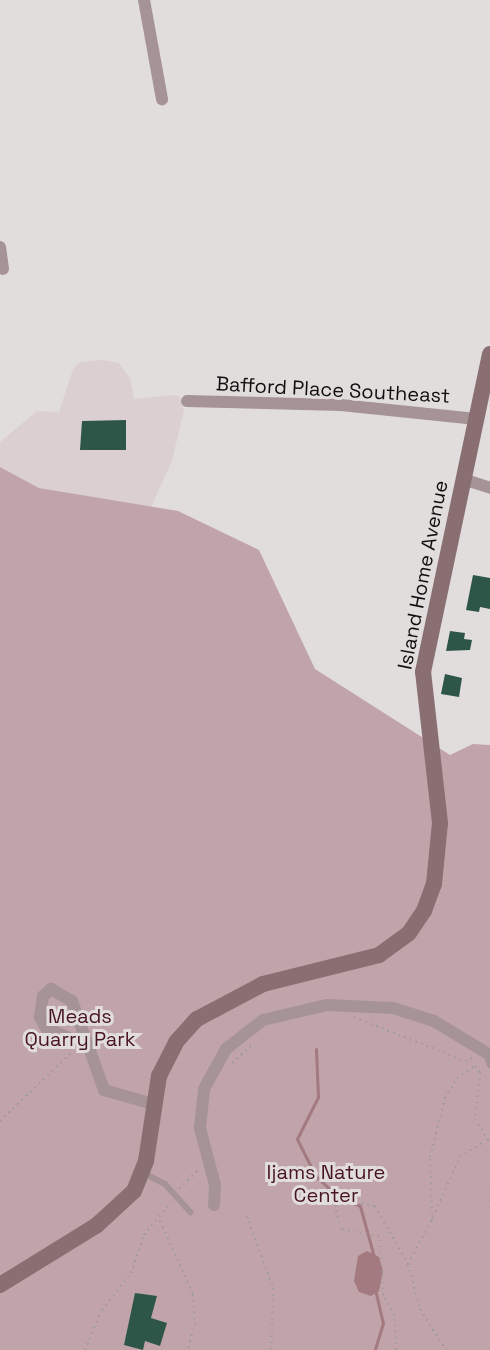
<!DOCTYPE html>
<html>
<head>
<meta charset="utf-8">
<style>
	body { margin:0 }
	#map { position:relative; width:490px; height:1350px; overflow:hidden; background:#e1dddd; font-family:"Space Grotesk",sans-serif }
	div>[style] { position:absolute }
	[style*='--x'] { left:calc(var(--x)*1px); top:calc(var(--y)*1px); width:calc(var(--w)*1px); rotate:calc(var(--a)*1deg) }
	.built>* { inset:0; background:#dccfd1 }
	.green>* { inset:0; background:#c1a4a9 }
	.water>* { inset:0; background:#a27a80 }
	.stream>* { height:3px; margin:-1.5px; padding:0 1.5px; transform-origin:1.5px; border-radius:1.5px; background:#a27a80 }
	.building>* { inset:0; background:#2e5648 }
	.path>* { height:2px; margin-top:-1px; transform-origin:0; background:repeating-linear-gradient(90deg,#9d9a9a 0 1.5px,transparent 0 6px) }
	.lane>* { height:6px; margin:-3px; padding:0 3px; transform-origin:3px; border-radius:3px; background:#a69395 }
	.street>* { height:12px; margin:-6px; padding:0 6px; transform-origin:6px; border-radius:6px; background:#a69395 }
	.secondary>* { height:16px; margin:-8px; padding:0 8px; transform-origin:8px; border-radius:8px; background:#896e72 }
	span { translate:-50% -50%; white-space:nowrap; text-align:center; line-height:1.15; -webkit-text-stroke:6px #e1dddd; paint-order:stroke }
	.street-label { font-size:20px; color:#100e0e }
	.park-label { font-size:20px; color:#491422 }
</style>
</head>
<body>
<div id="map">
	<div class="built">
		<i style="clip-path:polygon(102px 360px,119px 363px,130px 378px,134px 399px,171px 395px,179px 396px,184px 410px,172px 461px,151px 507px,39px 488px,0 467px,0 442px,37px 411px,59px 412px,73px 369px,80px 362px)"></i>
	</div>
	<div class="green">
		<i style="clip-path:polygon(0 467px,39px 488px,178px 511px,259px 550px,315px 669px,450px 755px,473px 744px,490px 745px,490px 1350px,0 1350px)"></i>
	</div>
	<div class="water">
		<i style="clip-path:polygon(367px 1251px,379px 1257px,383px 1271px,379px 1291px,371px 1296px,359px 1292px,354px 1281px,358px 1256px)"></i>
	</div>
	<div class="stream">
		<i style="--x:316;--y:1049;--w:48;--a:87.6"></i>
		<i style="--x:318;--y:1097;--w:47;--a:116.6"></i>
		<i style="--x:297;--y:1139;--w:40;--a:63.4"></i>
		<i style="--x:315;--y:1175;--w:30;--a:44"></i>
		<i style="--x:337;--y:1196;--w:25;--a:23"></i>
		<i style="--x:360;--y:1206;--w:53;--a:74.6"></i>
		<i style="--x:375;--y:1289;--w:35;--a:77"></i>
		<i style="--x:383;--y:1323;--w:28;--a:107"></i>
	</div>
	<div class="building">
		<i style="clip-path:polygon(126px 420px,126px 450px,80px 450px,82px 421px)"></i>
		<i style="clip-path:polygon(473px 575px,490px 578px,490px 609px,480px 607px,479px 612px,466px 610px)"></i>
		<i style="clip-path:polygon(450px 631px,465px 633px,464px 639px,472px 640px,470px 650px,446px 651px)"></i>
		<i style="clip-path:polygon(445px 674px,462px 678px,459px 697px,441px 694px)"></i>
		<i style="clip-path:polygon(135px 1293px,157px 1296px,151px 1318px,167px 1323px,160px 1346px,145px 1341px,143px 1350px,124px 1345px)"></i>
	</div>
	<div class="path">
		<i style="--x:354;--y:1017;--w:119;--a:21.6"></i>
		<i style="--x:465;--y:1061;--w:11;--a:-22"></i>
		<i style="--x:232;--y:1063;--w:27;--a:-42"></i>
		<i style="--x:0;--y:1121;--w:101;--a:-43.8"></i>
		<i style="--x:179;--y:1189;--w:30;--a:-45"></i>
		<i style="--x:490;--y:1189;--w:23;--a:90"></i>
		<i style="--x:247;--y:1216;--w:77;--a:70.1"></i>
		<i style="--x:273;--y:1288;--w:62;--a:91.8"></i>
		<i style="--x:433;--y:1217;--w:66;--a:-65.8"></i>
		<i style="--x:460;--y:1157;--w:30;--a:-33"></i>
		<i style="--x:160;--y:1221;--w:80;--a:65.7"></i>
		<i style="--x:193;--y:1294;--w:29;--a:86"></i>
		<i style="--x:195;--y:1323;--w:28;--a:105"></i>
		<i style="--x:408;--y:1264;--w:50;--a:-61.4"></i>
		<i style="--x:432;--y:1220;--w:63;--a:-91.8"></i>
		<i style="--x:430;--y:1157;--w:61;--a:-75.7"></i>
		<i style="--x:445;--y:1098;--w:23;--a:-59"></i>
		<i style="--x:457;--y:1078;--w:22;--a:-34"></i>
		<i style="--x:475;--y:1066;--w:8;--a:50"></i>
		<i style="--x:480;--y:1072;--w:47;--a:96.1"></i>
		<i style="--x:475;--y:1119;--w:28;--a:58"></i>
		<i style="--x:85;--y:1350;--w:43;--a:-67"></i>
		<i style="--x:102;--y:1310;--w:47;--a:-51.9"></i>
		<i style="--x:131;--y:1273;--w:40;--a:-71.1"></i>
		<i style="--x:144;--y:1235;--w:43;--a:-50.7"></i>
		<i style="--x:396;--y:1350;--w:35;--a:-93"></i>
		<i style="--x:394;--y:1315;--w:23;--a:-119"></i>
		<i style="--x:383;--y:1295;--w:59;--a:-93.9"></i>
		<i style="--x:379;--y:1236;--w:39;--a:-170"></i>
		<i style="--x:341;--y:1229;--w:24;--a:-105"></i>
		<i style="--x:335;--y:1206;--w:11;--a:-38"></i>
		<i style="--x:344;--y:1199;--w:32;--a:13"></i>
		<i style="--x:375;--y:1206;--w:67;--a:60.4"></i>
		<i style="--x:408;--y:1264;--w:47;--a:75.1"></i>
		<i style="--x:420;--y:1309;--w:49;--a:57.6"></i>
	</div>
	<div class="lane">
		<i style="--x:485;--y:1052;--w:14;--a:69"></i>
		<i style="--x:144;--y:1173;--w:24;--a:28"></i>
		<i style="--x:165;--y:1184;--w:38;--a:48"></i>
	</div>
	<div class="street">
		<i style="--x:144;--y:0;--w:101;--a:79.7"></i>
		<i style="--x:0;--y:247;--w:22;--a:82"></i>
		<i style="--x:187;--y:401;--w:154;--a:1.5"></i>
		<i style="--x:341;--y:405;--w:136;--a:5.9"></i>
		<i style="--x:463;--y:479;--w:28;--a:18"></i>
		<i style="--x:86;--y:1045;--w:43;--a:-157"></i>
		<i style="--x:46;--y:1028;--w:13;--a:-119"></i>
		<i style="--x:40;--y:1017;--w:21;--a:-82"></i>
		<i style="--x:43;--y:996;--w:11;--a:-41"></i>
		<i style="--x:51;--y:989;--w:24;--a:30"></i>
		<i style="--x:72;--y:1001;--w:95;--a:70.2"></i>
		<i style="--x:104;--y:1090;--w:51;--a:15.9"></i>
		<i style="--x:214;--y:1205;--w:20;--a:-87"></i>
		<i style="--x:215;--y:1185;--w:59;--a:-104.7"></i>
		<i style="--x:200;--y:1128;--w:39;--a:-84"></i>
		<i style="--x:204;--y:1089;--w:46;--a:-61.2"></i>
		<i style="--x:226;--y:1049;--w:47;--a:-38.1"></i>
		<i style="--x:263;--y:1020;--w:66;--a:-13.2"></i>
		<i style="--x:327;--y:1005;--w:66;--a:2.6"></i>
		<i style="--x:393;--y:1008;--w:43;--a:17.6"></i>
		<i style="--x:434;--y:1021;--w:60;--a:31.3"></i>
	</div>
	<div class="secondary">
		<i style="--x:0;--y:1285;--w:114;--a:-31.7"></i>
		<i style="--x:97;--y:1225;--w:50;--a:-42.6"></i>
		<i style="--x:134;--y:1191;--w:32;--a:-68"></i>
		<i style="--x:146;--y:1161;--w:86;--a:-81.3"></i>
		<i style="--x:159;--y:1076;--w:38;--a:-63"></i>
		<i style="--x:176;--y:1042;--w:31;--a:-48"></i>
		<i style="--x:197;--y:1019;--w:75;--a:-27.9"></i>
		<i style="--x:263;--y:984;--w:120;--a:-14"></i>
		<i style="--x:379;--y:955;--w:37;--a:-36"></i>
		<i style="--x:409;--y:933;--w:27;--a:-56"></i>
		<i style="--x:424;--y:911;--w:29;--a:-70"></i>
		<i style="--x:434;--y:884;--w:61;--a:-84.4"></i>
		<i style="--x:440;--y:823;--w:152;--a:-96.4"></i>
		<i style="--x:423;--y:672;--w:325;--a:-78.1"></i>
	</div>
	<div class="street-label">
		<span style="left:333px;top:390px;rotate:3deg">Bafford Place Southeast</span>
		<span style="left:423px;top:575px;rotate:-79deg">Island Home Avenue</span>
	</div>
	<div class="park-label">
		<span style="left:80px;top:1028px">Meads<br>Quarry Park</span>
		<span style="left:326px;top:1184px">Ijams Nature<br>Center</span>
	</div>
</div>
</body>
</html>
